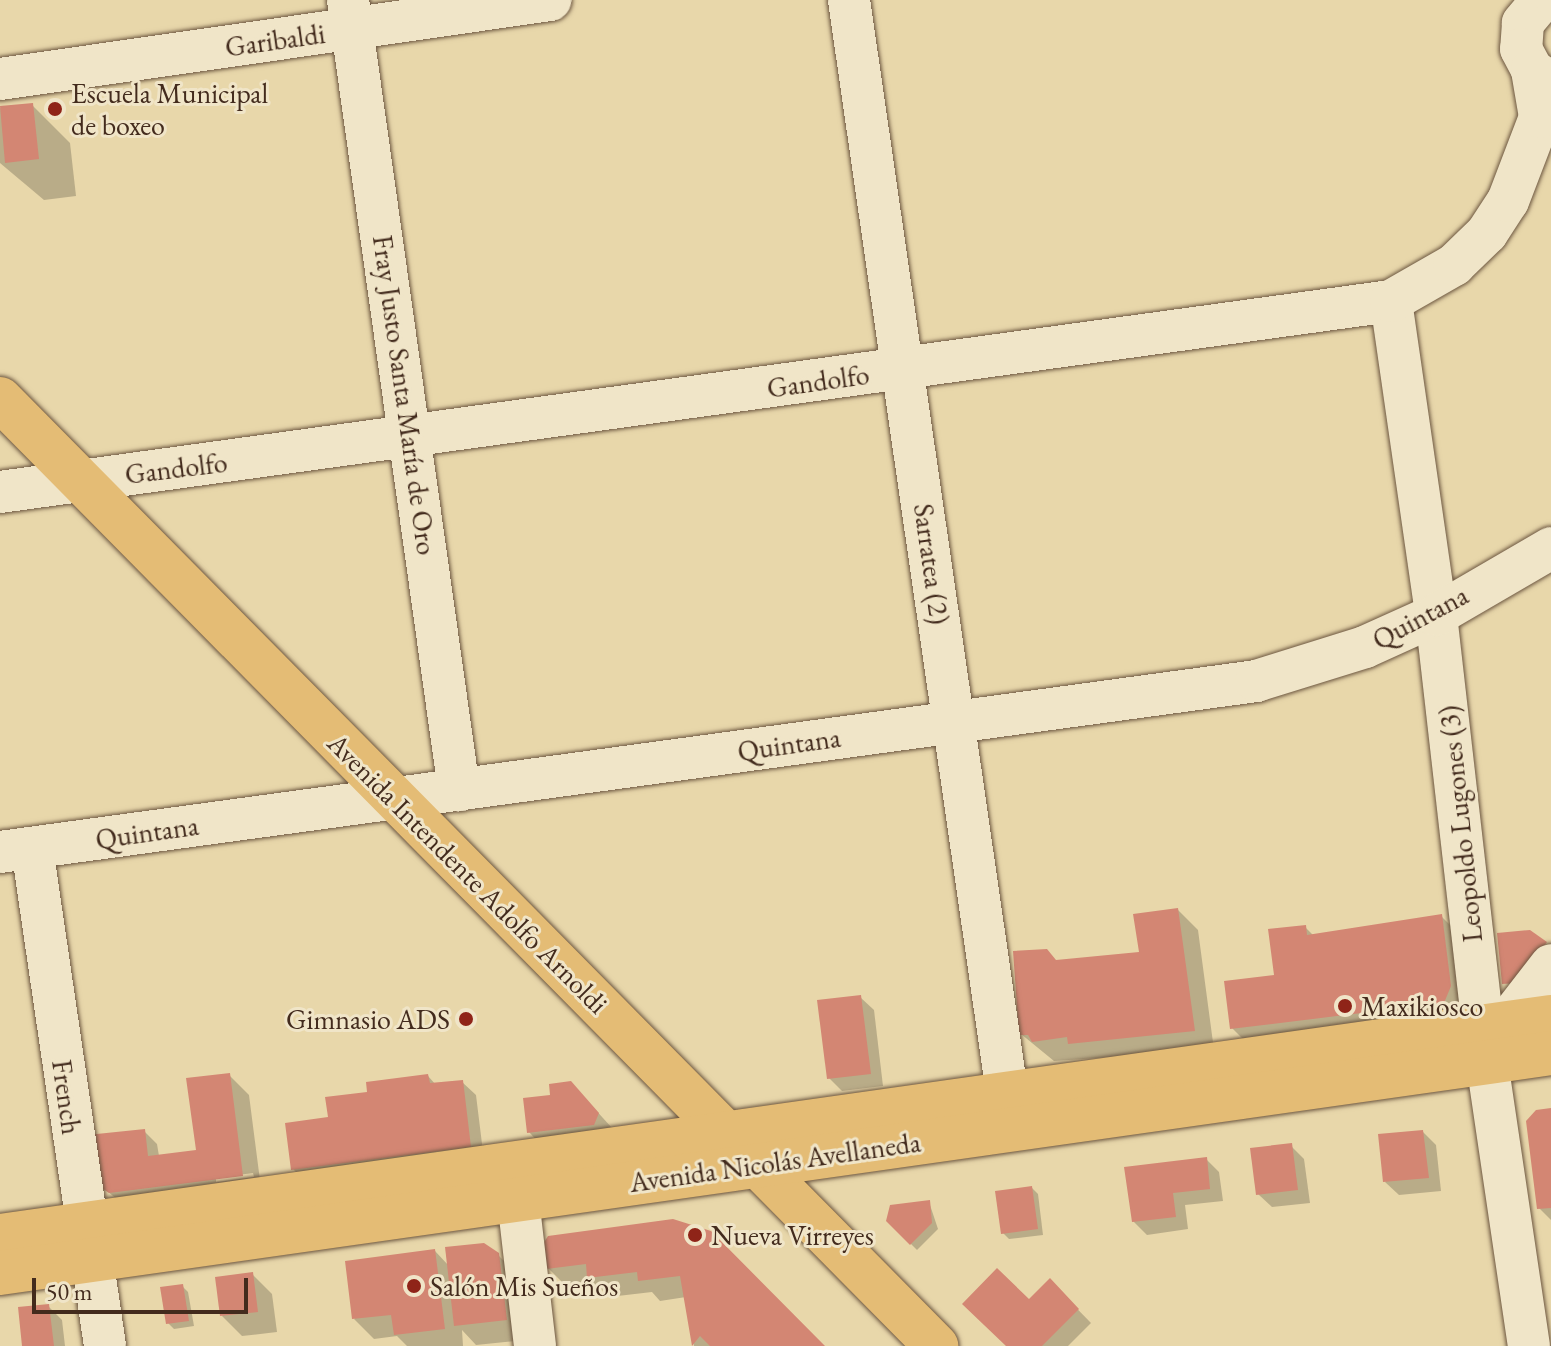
<!DOCTYPE html>
<html>
<head>
<meta charset="utf-8">
<style>
	body { margin:0 }
	#map { position:relative; width:1551px; height:1346px; overflow:hidden; background:#e8d7aa; font-family:"EB Garamond",serif }
	div>[style] { position:absolute }
	[style*='--x'] { left:calc(var(--x)*1px); top:calc(var(--y)*1px); width:calc(var(--w)*1px); rotate:calc(var(--a)*1deg) }
	.shadow>* { inset:0; background:#0003 }
	.building>* { inset:0; background:#d38673 }
	.roads { filter:drop-shadow(0 0 2px #6c5640) drop-shadow(0 0 2px #6c5640) }
	.minor>* { height:42px; margin:-21px; padding:0 21px; transform-origin:21px; border-radius:21px; background:#f0e5c8 }
	.major>* { height:44px; margin:-22px; padding:0 22px; transform-origin:22px; border-radius:22px; background:#e4bc75 }
	.dots>* { width:22px; height:22px; translate:-50% -50%; box-sizing:border-box; border:4px solid #f0e5c8; border-radius:50% }
	span { translate:-50% -50%; white-space:nowrap; text-align:center; line-height:1.15; -webkit-text-stroke:6px #f0e5c8; paint-order:stroke }
	.street-label { font-size:28px; color:#432b1d }
	.poi-label { font-size:28px; color:#432b1d }
	.left { translate:0 -50%; text-align:left }
	.right { translate:-100% -50%; text-align:right }
	.scale { position:absolute; left:32px; top:1278px; width:216px; height:36px; box-sizing:border-box; border:4px solid #432b1d; border-top:0; padding-left:10px; font-size:24px; line-height:28px; white-space:nowrap; color:#432b1d; -webkit-text-stroke:6px #f0e5c8; paint-order:stroke }
</style>
</head>
<body>
<div id="map">
	<div class="shadow">
		<i style="clip-path:polygon(32px 105px,70px 143px,76px 196px,44px 200px,0 163px,0 108px)"></i>
		<i style="clip-path:polygon(1178px 910px,1198px 930px,1214px 1050px,1054px 1061px,1021px 1034px,1057px 962px,1142px 954px)"></i>
		<i style="clip-path:polygon(1441px 916px,1461px 936px,1470px 1008px,1245px 1041px,1232px 1028px,1276px 977px,1305px 927px,1314px 936px)"></i>
		<i style="clip-path:polygon(860px 997px,874px 1010px,883px 1086px,842px 1091px,829px 1078px)"></i>
		<i style="clip-path:polygon(evenodd,229px 1075px,249px 1095px,262px 1196px,124px 1205px,95px 1181px,144px 1131px,157px 1144px,159px 1156px,198px 1152px,229px 1075px,253px 1173px,254px 1177px,216px 1182px,216px 1178px,253px 1173px)"></i>
		<i style="clip-path:polygon(428px 1076px,436px 1085px,462px 1082px,476px 1095px,484px 1160px,457px 1166px,434px 1149px,456px 1171px,331px 1207px,293px 1169px,327px 1119px,369px 1094px)"></i>
		<i style="clip-path:polygon(553px 1097px,584px 1097px,612px 1128px,542px 1146px,529px 1132px)"></i>
		<i style="clip-path:polygon(1551px 1110px,1551px 1220px,1539px 1208px)"></i>
		<i style="clip-path:polygon(1423px 1132px,1436px 1145px,1441px 1191px,1399px 1195px,1385px 1182px)"></i>
		<i style="clip-path:polygon(1291px 1146px,1304px 1159px,1310px 1203px,1272px 1207px,1258px 1194px)"></i>
		<i style="clip-path:polygon(1206px 1159px,1219px 1172px,1223px 1201px,1185px 1205px,1188px 1229px,1147px 1235px,1133px 1221px)"></i>
		<i style="clip-path:polygon(1032px 1188px,1038px 1194px,1043px 1235px,1009px 1239px,1003px 1233px)"></i>
		<i style="clip-path:polygon(929px 1202px,938px 1229px,917px 1250px,888px 1221px)"></i>
		<i style="clip-path:polygon(673px 1221px,824px 1346px,694px 1346px,686px 1297px,660px 1301px,652px 1292px,609px 1297px,597px 1285px,568px 1288px,548px 1268px)"></i>
		<i style="clip-path:polygon(435px 1251px,449px 1266px,498px 1255px,518px 1275px,526px 1340px,476px 1345px,462px 1330px,463px 1346px,407px 1346px,397px 1336px,374px 1339px,354px 1319px)"></i>
		<i style="clip-path:polygon(252px 1274px,272px 1294px,277px 1332px,242px 1336px,222px 1316px)"></i>
		<i style="clip-path:polygon(1050px 1281px,1091px 1323px,1068px 1346px,1008px 1346px,1029px 1302px)"></i>
		<i style="clip-path:polygon(182px 1286px,188px 1292px,194px 1326px,174px 1329px,168px 1323px)"></i>
		<i style="clip-path:polygon(48px 1306px,62px 1320px,65px 1346px,24px 1346px)"></i>
	</div>
	<div class="building">
		<i style="clip-path:polygon(33px 103px,39px 159px,5px 163px,0 106px)"></i>
		<i style="clip-path:polygon(1178px 908px,1195px 1031px,1068px 1044px,1067px 1037px,1032px 1042px,1028px 1035px,1019px 1035px,1013px 951px,1047px 949px,1056px 960px,1139px 952px,1133px 914px)"></i>
		<i style="clip-path:polygon(1442px 914px,1451px 986px,1444px 1003px,1230px 1029px,1224px 981px,1274px 975px,1268px 929px,1306px 925px,1307px 935px)"></i>
		<i style="clip-path:polygon(1530px 930px,1547px 942px,1518px 983px,1502px 984px,1497px 933px)"></i>
		<i style="clip-path:polygon(861px 995px,871px 1074px,827px 1079px,817px 1000px)"></i>
		<i style="clip-path:polygon(230px 1073px,243px 1176px,109px 1193px,93px 1182px,87px 1135px,145px 1129px,148px 1156px,196px 1150px,186px 1078px)"></i>
		<i style="clip-path:polygon(428px 1074px,430px 1083px,463px 1080px,471px 1147px,291px 1170px,285px 1123px,328px 1117px,325px 1097px,367px 1092px,366px 1082px)"></i>
		<i style="clip-path:polygon(571px 1081px,599px 1113px,594px 1125px,527px 1133px,523px 1098px,550px 1095px,549px 1084px)"></i>
		<i style="clip-path:polygon(1551px 1108px,1551px 1208px,1537px 1209px,1526px 1121px,1536px 1110px)"></i>
		<i style="clip-path:polygon(1423px 1130px,1429px 1178px,1383px 1182px,1378px 1134px)"></i>
		<i style="clip-path:polygon(1292px 1143px,1298px 1190px,1256px 1195px,1250px 1148px)"></i>
		<i style="clip-path:polygon(1207px 1157px,1210px 1189px,1173px 1193px,1176px 1217px,1132px 1222px,1124px 1167px)"></i>
		<i style="clip-path:polygon(1032px 1186px,1038px 1229px,1001px 1234px,995px 1191px)"></i>
		<i style="clip-path:polygon(930px 1200px,932px 1223px,910px 1245px,886px 1221px,890px 1205px)"></i>
		<i style="clip-path:polygon(673px 1219px,711px 1231px,825px 1346px,710px 1346px,700px 1336px,692px 1346px,680px 1276px,638px 1281px,637px 1272px,587px 1278px,586px 1264px,546px 1269px,543px 1244px,548px 1236px)"></i>
		<i style="clip-path:polygon(484px 1243px,499px 1253px,507px 1320px,454px 1326px,445px 1247px)"></i>
		<i style="clip-path:polygon(435px 1249px,445px 1329px,394px 1335px,391px 1315px,352px 1319px,345px 1261px)"></i>
		<i style="clip-path:polygon(997px 1268px,1029px 1299px,1050px 1278px,1079px 1309px,1042px 1346px,1006px 1346px,962px 1304px)"></i>
		<i style="clip-path:polygon(253px 1272px,258px 1312px,220px 1316px,215px 1277px)"></i>
		<i style="clip-path:polygon(183px 1284px,189px 1321px,166px 1324px,160px 1287px)"></i>
		<i style="clip-path:polygon(49px 1304px,54px 1346px,22px 1346px,18px 1307px)"></i>
	</div>
	<div class="roads">
		<div class="minor">
			<i style="--x:348;--y:0;--w:798;--a:82"></i>
			<i style="--x:849;--y:0;--w:1139;--a:81.77"></i>
			<i style="--x:1542;--y:0;--w:30;--a:130"></i>
			<i style="--x:1523;--y:23;--w:26;--a:94"></i>
			<i style="--x:1521;--y:49;--w:24;--a:62"></i>
			<i style="--x:1532;--y:70;--w:23;--a:34"></i>
			<i style="--x:0;--y:79;--w:556;--a:-8.17"></i>
			<i style="--x:1391;--y:301;--w:317;--a:81.8"></i>
			<i style="--x:1436;--y:615;--w:450;--a:83.5"></i>
			<i style="--x:1487;--y:1062;--w:287;--a:81.6"></i>
			<i style="--x:0;--y:492;--w:1404;--a:-7.82"></i>
			<i style="--x:1391;--y:301;--w:73;--a:-29.7"></i>
			<i style="--x:1454;--y:265;--w:46;--a:-44.1"></i>
			<i style="--x:1487;--y:233;--w:38;--a:-57"></i>
			<i style="--x:1508;--y:201;--w:90;--a:-69.1"></i>
			<i style="--x:1540;--y:117;--w:48;--a:-99.7"></i>
			<i style="--x:32;--y:848;--w:503;--a:81.66"></i>
			<i style="--x:0;--y:852;--w:1268;--a:-7.75"></i>
			<i style="--x:1256;--y:681;--w:114;--a:-17.3"></i>
			<i style="--x:1365;--y:647;--w:78;--a:-24.3"></i>
			<i style="--x:1436;--y:615;--w:133;--a:-30.2"></i>
			<i style="--x:1506;--y:1023;--w:73;--a:-52.2"></i>
			<i style="--x:518;--y:1199;--w:148;--a:83.4"></i>
		</div>
		<div class="major">
			<i style="--x:0;--y:399;--w:1332;--a:45.33"></i>
			<i style="--x:0;--y:1236;--w:1566;--a:-8.04"></i>
			<i style="--x:0;--y:1273;--w:1567;--a:-8.07"></i>
		</div>
	</div>
	<div class="dots">
		<i style="left:55px;top:109px;background:#8f2418"></i>
		<i style="left:1345px;top:1006px;background:#8f2418"></i>
		<i style="left:466px;top:1019px;background:#8f2418"></i>
		<i style="left:695px;top:1235px;background:#8f2418"></i>
		<i style="left:414px;top:1286px;background:#8f2418"></i>
	</div>
	<div class="street-label">
		<span style="left:275px;top:40px;rotate:-8deg">Garibaldi</span>
		<span style="left:818px;top:381px;rotate:-8deg">Gandolfo</span>
		<span style="left:405px;top:395px;rotate:82deg">Fray Justo Santa María de Oro</span>
		<span style="left:176px;top:468px;rotate:-7deg">Gandolfo</span>
		<span style="left:932px;top:564px;rotate:82deg">Sarratea (2)</span>
		<span style="left:1420px;top:617px;rotate:-28deg">Quintana</span>
		<span style="left:789px;top:744px;rotate:-8deg">Quintana</span>
		<span style="left:1460px;top:824px;rotate:-96deg">Leopoldo Lugones (3)</span>
		<span style="left:147px;top:832px;rotate:-8deg">Quintana</span>
		<span style="left:468px;top:873px;rotate:45deg">Avenida Intendente Adolfo Arnoldi</span>
		<span style="left:67px;top:1097px;rotate:82deg">French</span>
		<span style="left:775px;top:1162px;rotate:-8deg">Avenida Nicolás Avellaneda</span>
	</div>
	<div class="poi-label">
		<span class="left" style="left:71px;top:109px">Escuela Municipal<br>de boxeo</span>
		<span class="left" style="left:1361px;top:1006px">Maxikiosco</span>
		<span class="right" style="left:450px;top:1019px">Gimnasio ADS</span>
		<span class="left" style="left:711px;top:1235px">Nueva Virreyes</span>
		<span class="left" style="left:430px;top:1286px">Salón Mis Sueños</span>
	</div>
	<div class="scale">50 m</div>
</div>
</body>
</html>
